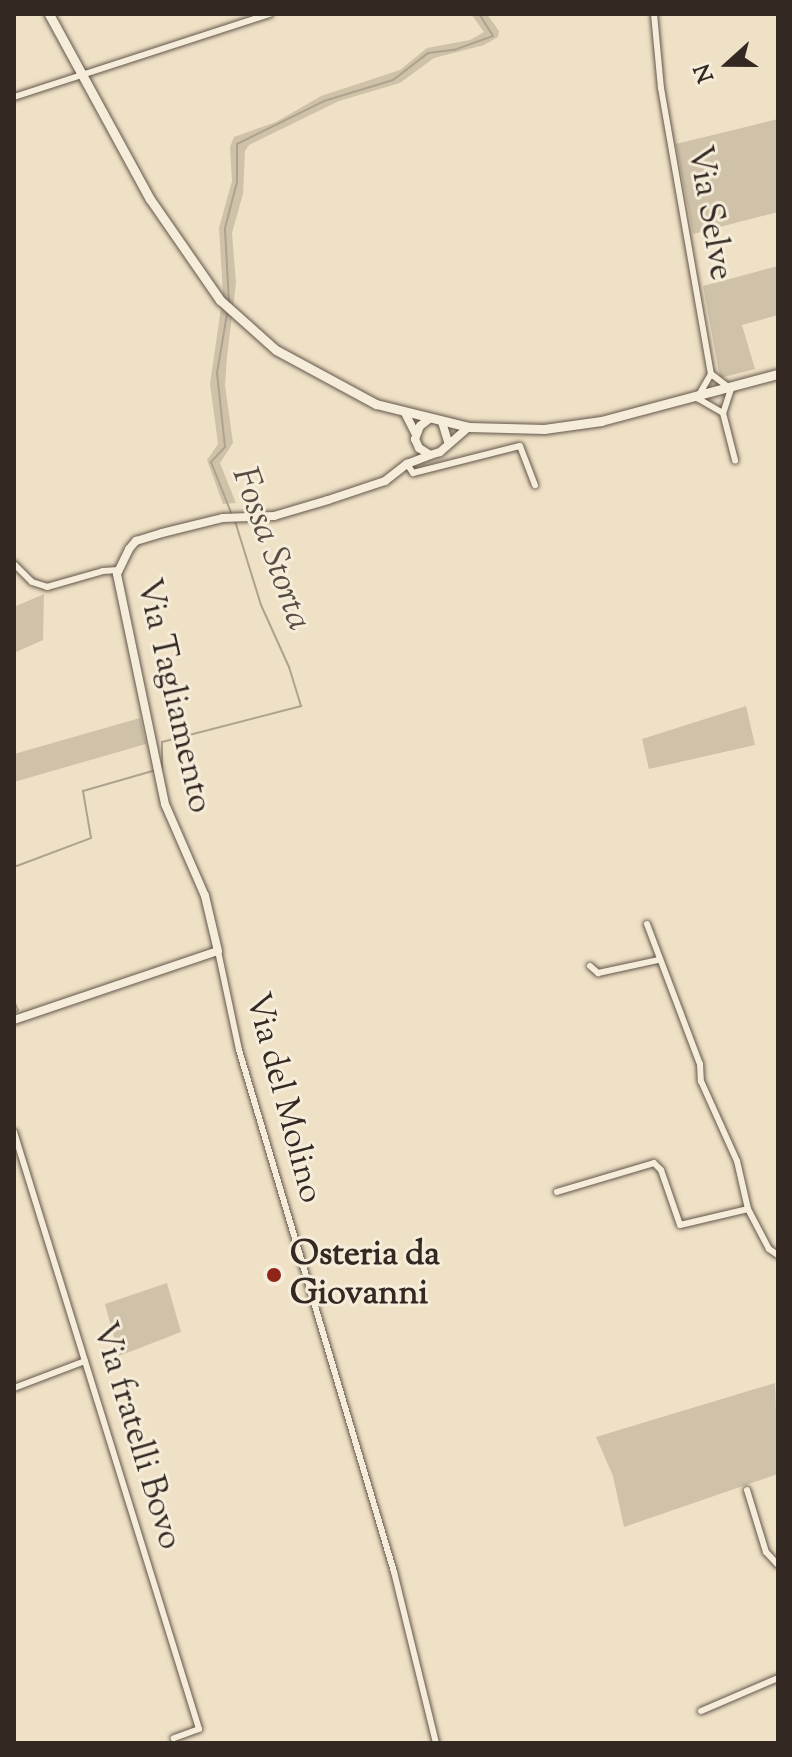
<!DOCTYPE html>
<html>
<head>
<meta charset="utf-8">
<style>
	body { margin:0 }
	#map { position:relative; width:792px; height:1757px; overflow:hidden; background:#efe1c5; font-family:"Sorts Mill Goudy",serif }
	div>[style] { position:absolute }
	[style*='--x'] { left:calc(var(--x)*1px); top:calc(var(--y)*1px); width:calc(var(--w)*1px); rotate:calc(var(--a)*1deg) }
	.green>* { inset:0; background:#cfc2a9 }
	.stream>* { height:2px; margin:-1px; padding:0 1px; transform-origin:1px; border-radius:1px; background:#afa28e }
	.roads { filter:drop-shadow(0 0 2px #63564c) drop-shadow(0 0 2px #63564c) }
	.minor>* { height:6px; margin:-3px; padding:0 3px; transform-origin:3px; border-radius:3px; background:#f5ecd9 }
	.tertiary>* { height:8px; margin:-4px; padding:0 4px; transform-origin:4px; border-radius:4px; background:#f5ecd9 }
	.secondary>* { height:9px; margin:-4.5px; padding:0 4.5px; transform-origin:4.5px; border-radius:4.5px; background:#f5ecd9 }
	.dots>* { width:22px; height:22px; translate:-50% -50%; box-sizing:border-box; border:4px solid #f5ecd9; border-radius:50% }
	span { translate:-50% -50%; white-space:nowrap; text-align:center; line-height:1.15; -webkit-text-stroke:6px #f5ecd9; paint-order:stroke }
	.street-label { font-size:34px; color:#342823 }
	.poi-label { font-size:34px; color:#342823; font-weight:700 }
	.left { translate:0 -50%; text-align:left }
	.water-label { font-size:36px; color:#594d43; font-style:italic }
	.frame { position:absolute; inset:0; border:16px solid #342823; pointer-events:none }
	.north { position:absolute; left:688px; top:24px; width:80px; height:80px; -webkit-text-stroke:6px #f5ecd9; paint-order:stroke; rotate:249deg; font-size:22px; font-weight:700; line-height:32px; text-align:center; color:#342823 }
	.north::after { content:''; display:block; margin:auto; width:28px; height:36px; background:#342823; clip-path:polygon(50% 0,100% 100%,50% 72%,0 100%) }
</style>
</head>
<body>
<div id="map">
	<div class="green">
		<i style="clip-path:polygon(471px 14px,487px 14px,499px 31px,498px 37px,484px 45px,434px 58px,400px 83px,339px 101px,249px 145px,245px 151px,243px 194px,232px 233px,236px 283px,227px 357px,225px 385px,233px 443px,220px 463px,236px 503px,223px 504px,207px 460px,218px 444px,210px 384px,223px 294px,219px 228px,232px 181px,230px 147px,234px 137px,276px 122px,321px 96px,400px 70px,427px 48px,470px 40px,484px 32px)"></i>
		<i style="clip-path:polygon(778px 119px,778px 212px,693px 234px,676px 144px)"></i>
		<i style="clip-path:polygon(778px 266px,778px 315px,742px 325px,755px 369px,720px 378px,703px 286px)"></i>
		<i style="clip-path:polygon(44px 594px,43px 640px,14px 653px,14px 607px)"></i>
		<i style="clip-path:polygon(746px 706px,755px 745px,649px 769px,642px 739px)"></i>
		<i style="clip-path:polygon(140px 718px,146px 744px,14px 782px,14px 754px)"></i>
		<i style="clip-path:polygon(167px 1283px,181px 1332px,119px 1356px,105px 1304px)"></i>
		<i style="clip-path:polygon(775px 1383px,778px 1474px,624px 1527px,613px 1476px,596px 1437px)"></i>
	</div>
	<div class="stream">
		<i style="--x:229;--y:303;--w:75;--a:-93.1"></i>
		<i style="--x:225;--y:228;--w:48;--a:-75.4"></i>
		<i style="--x:237;--y:182;--w:38;--a:-90"></i>
		<i style="--x:237;--y:144;--w:97;--a:-26.3"></i>
		<i style="--x:324;--y:101;--w:72;--a:-16.9"></i>
		<i style="--x:393;--y:80;--w:44;--a:-37.6"></i>
		<i style="--x:428;--y:53;--w:26;--a:-7"></i>
		<i style="--x:454;--y:50;--w:41;--a:-19.7"></i>
		<i style="--x:493;--y:36;--w:26;--a:-122"></i>
		<i style="--x:227;--y:314;--w:60;--a:99.6"></i>
		<i style="--x:217;--y:373;--w:74;--a:83.8"></i>
		<i style="--x:225;--y:447;--w:21;--a:133"></i>
		<i style="--x:211;--y:462;--w:57;--a:68.4"></i>
		<i style="--x:162;--y:768;--w:26;--a:-90"></i>
		<i style="--x:162;--y:742;--w:144;--a:-14.5"></i>
		<i style="--x:301;--y:706;--w:41;--a:-107.1"></i>
		<i style="--x:289;--y:667;--w:68;--a:-114.3"></i>
		<i style="--x:261;--y:605;--w:88;--a:-107.2"></i>
		<i style="--x:14;--y:867;--w:82;--a:-20.6"></i>
		<i style="--x:91;--y:838;--w:48;--a:-99.7"></i>
		<i style="--x:83;--y:791;--w:76;--a:-16"></i>
		<i style="--x:14;--y:1001;--w:10;--a:66"></i>
		<i style="--x:18;--y:1010;--w:5;--a:143"></i>
	</div>
	<div class="roads">
		<div class="minor">
			<i style="--x:654;--y:14;--w:74;--a:84.6"></i>
			<i style="--x:661;--y:88;--w:290;--a:80.1"></i>
			<i style="--x:711;--y:374;--w:28;--a:120"></i>
			<i style="--x:697;--y:398;--w:30;--a:30"></i>
			<i style="--x:14;--y:97;--w:269;--a:-18"></i>
			<i style="--x:711;--y:374;--w:25;--a:37"></i>
			<i style="--x:731;--y:389;--w:25;--a:108"></i>
			<i style="--x:723;--y:413;--w:49;--a:75.7"></i>
			<i style="--x:407;--y:464;--w:11;--a:56"></i>
			<i style="--x:413;--y:473;--w:110;--a:-14.2"></i>
			<i style="--x:520;--y:446;--w:42;--a:69"></i>
			<i style="--x:14;--y:564;--w:25;--a:45"></i>
			<i style="--x:32;--y:582;--w:16;--a:18"></i>
			<i style="--x:47;--y:587;--w:58;--a:-15.9"></i>
			<i style="--x:103;--y:571;--w:15;--a:-4"></i>
			<i style="--x:647;--y:924;--w:150;--a:69.3"></i>
			<i style="--x:700;--y:1064;--w:17;--a:87"></i>
			<i style="--x:701;--y:1081;--w:88;--a:65.8"></i>
			<i style="--x:737;--y:1161;--w:49;--a:77.1"></i>
			<i style="--x:748;--y:1209;--w:45;--a:62.3"></i>
			<i style="--x:769;--y:1249;--w:11;--a:34"></i>
			<i style="--x:218;--y:951;--w:101;--a:78"></i>
			<i style="--x:239;--y:1050;--w:545;--a:73.46"></i>
			<i style="--x:394;--y:1572;--w:176;--a:76.2"></i>
			<i style="--x:590;--y:966;--w:11;--a:41"></i>
			<i style="--x:598;--y:973;--w:61;--a:-12.2"></i>
			<i style="--x:14;--y:1132;--w:625;--a:72.78"></i>
			<i style="--x:199;--y:1729;--w:27;--a:160"></i>
			<i style="--x:557;--y:1192;--w:101;--a:-16.6"></i>
			<i style="--x:654;--y:1163;--w:10;--a:45"></i>
			<i style="--x:661;--y:1170;--w:58;--a:70.9"></i>
			<i style="--x:680;--y:1225;--w:70;--a:-13.2"></i>
			<i style="--x:14;--y:1388;--w:76;--a:-20.8"></i>
			<i style="--x:747;--y:1490;--w:65;--a:73"></i>
			<i style="--x:766;--y:1552;--w:18;--a:47"></i>
			<i style="--x:701;--y:1711;--w:84;--a:-23.2"></i>
		</div>
		<div class="tertiary">
			<i style="--x:405;--y:413;--w:22;--a:63"></i>
			<i style="--x:429;--y:419;--w:11;--a:142"></i>
			<i style="--x:420;--y:426;--w:14;--a:111"></i>
			<i style="--x:415;--y:439;--w:10;--a:66"></i>
			<i style="--x:419;--y:448;--w:13;--a:32"></i>
			<i style="--x:430;--y:455;--w:10;--a:-17"></i>
			<i style="--x:440;--y:452;--w:38;--a:-41"></i>
			<i style="--x:442;--y:422;--w:21;--a:73"></i>
			<i style="--x:14;--y:1020;--w:215;--a:-18.7"></i>
			<i style="--x:218;--y:951;--w:57;--a:-103.3"></i>
			<i style="--x:205;--y:896;--w:100;--a:-113.5"></i>
			<i style="--x:165;--y:804;--w:235;--a:-101.8"></i>
			<i style="--x:117;--y:574;--w:28;--a:-64"></i>
			<i style="--x:129;--y:549;--w:11;--a:-49"></i>
			<i style="--x:136;--y:541;--w:27;--a:-17"></i>
			<i style="--x:162;--y:533;--w:63;--a:-13.8"></i>
			<i style="--x:223;--y:518;--w:51;--a:-2.2"></i>
			<i style="--x:274;--y:516;--w:56;--a:-16.5"></i>
			<i style="--x:328;--y:500;--w:60;--a:-18.4"></i>
			<i style="--x:385;--y:481;--w:28;--a:-38"></i>
			<i style="--x:407;--y:464;--w:25;--a:-21"></i>
		</div>
		<div class="secondary">
			<i style="--x:49;--y:14;--w:211;--a:61.4"></i>
			<i style="--x:150;--y:199;--w:123;--a:55.3"></i>
			<i style="--x:220;--y:300;--w:75;--a:41.8"></i>
			<i style="--x:276;--y:350;--w:114;--a:28.4"></i>
			<i style="--x:376;--y:404;--w:96;--a:13.9"></i>
			<i style="--x:469;--y:427;--w:75;--a:1.5"></i>
			<i style="--x:544;--y:429;--w:58;--a:-8"></i>
			<i style="--x:601;--y:421;--w:183;--a:-14.9"></i>
		</div>
	</div>
	<div class="dots">
		<i style="left:274px;top:1275px;background:#8f2418"></i>
	</div>
	<div class="street-label">
		<span style="left:709px;top:213px;rotate:80deg">Via Selve</span>
		<span style="left:173px;top:696px;rotate:77deg">Via Tagliamento</span>
		<span style="left:283px;top:1098px;rotate:75deg">Via del Molino</span>
		<span style="left:136px;top:1436px;rotate:73deg">Via fratelli Bovo</span>
	</div>
	<div class="poi-label">
		<span class="left" style="left:290px;top:1275px">Osteria da<br>Giovanni</span>
	</div>
	<div class="water-label">
		<span style="left:270px;top:549px;rotate:70deg">Fossa Storta</span>
	</div>
	<div class="frame"></div>
	<div class="north">N</div>
</div>
</body>
</html>
